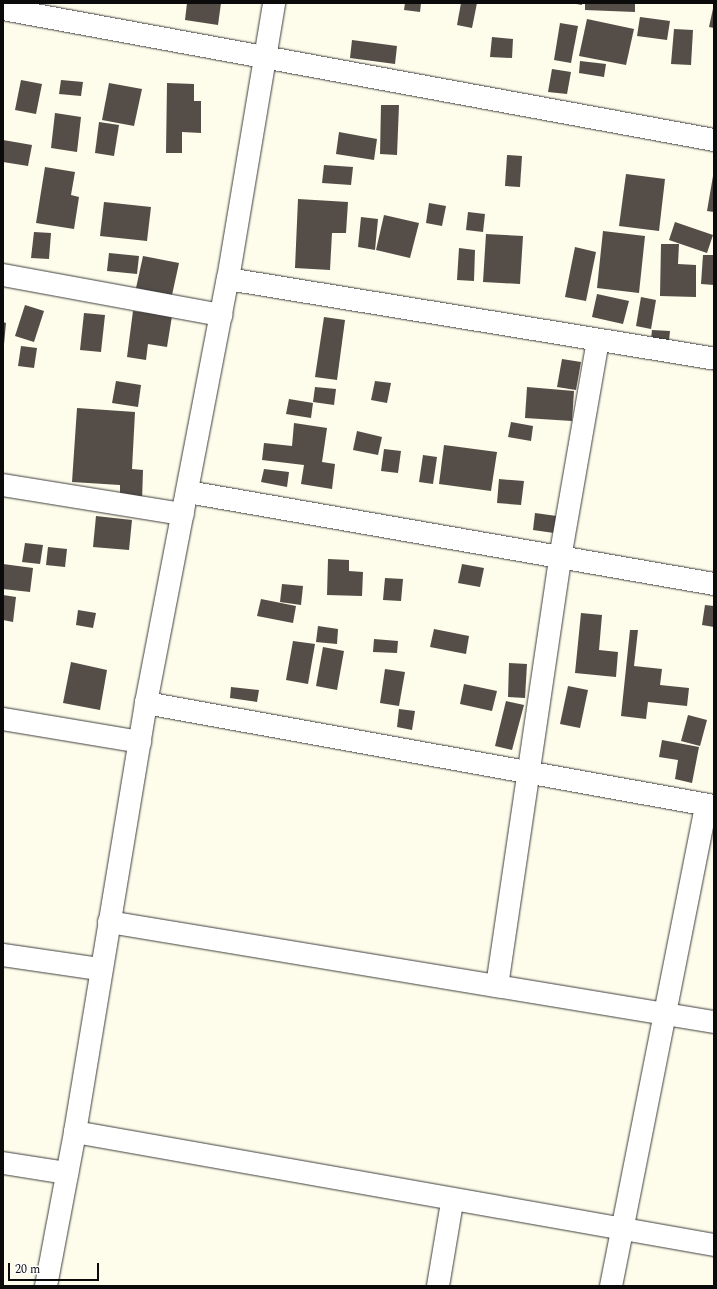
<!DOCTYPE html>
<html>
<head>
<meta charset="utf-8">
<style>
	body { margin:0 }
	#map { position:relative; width:717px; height:1289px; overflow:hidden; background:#fefcea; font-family:Spectral,serif }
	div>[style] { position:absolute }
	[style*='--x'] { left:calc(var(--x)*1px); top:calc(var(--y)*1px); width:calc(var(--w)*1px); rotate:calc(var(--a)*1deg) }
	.building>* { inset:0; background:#544d48 }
	.roads { filter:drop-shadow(0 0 1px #3e3e3e) drop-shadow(0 0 1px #3e3e3e) }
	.minor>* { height:22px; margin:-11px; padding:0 11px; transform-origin:11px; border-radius:11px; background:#fff }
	span { translate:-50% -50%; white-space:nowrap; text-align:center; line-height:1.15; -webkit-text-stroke:4px #fff; paint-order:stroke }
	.frame { position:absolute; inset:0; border:4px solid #0b0b0b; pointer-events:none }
	.scale { position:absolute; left:8px; top:1263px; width:91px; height:18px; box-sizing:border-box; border:2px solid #0b0b0b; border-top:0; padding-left:5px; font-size:12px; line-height:14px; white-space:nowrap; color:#0b0b0b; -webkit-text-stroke:3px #fff; paint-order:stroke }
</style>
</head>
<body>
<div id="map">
	<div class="building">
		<i style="clip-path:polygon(187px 3px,221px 3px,218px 25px,185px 20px)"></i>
		<i style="clip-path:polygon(405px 3px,421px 3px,420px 12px,404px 10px)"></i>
		<i style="clip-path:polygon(461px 3px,477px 3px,472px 28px,457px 25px)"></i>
		<i style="clip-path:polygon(571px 3px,582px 3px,582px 5px)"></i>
		<i style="clip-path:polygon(585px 3px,635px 3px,635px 12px,585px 10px)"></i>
		<i style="clip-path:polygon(714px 4px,714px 28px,709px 27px)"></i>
		<i style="clip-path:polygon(640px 17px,670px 21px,667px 40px,637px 36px)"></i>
		<i style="clip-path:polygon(587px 19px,634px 29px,626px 65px,579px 56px)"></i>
		<i style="clip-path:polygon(560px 23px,578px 26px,571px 63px,554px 60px)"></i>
		<i style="clip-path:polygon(674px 29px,693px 30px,691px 65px,671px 64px)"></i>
		<i style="clip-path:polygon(492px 37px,513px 39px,512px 58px,490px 57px)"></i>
		<i style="clip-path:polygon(352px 40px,397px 46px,395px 64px,350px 58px)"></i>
		<i style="clip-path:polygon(580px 61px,606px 64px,604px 77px,579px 73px)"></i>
		<i style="clip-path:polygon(552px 69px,571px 72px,567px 94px,548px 92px)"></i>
		<i style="clip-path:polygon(21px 80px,42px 84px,36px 114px,15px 110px)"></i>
		<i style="clip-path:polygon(61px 80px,83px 82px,81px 96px,59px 94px)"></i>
		<i style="clip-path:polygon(109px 83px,142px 89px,134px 126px,102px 120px)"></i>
		<i style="clip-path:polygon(167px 83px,194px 84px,194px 101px,201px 101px,201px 133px,182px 132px,182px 153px,166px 153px)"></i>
		<i style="clip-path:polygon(381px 105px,399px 105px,397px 155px,380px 154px)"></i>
		<i style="clip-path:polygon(55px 113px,81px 117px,77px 152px,51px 148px)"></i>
		<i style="clip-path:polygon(99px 122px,119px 125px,114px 156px,95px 153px)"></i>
		<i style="clip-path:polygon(339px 132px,377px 139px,374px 160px,336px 154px)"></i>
		<i style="clip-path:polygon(3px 140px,32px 145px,28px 166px,3px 162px)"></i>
		<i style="clip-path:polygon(507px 155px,522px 156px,520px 187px,505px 186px)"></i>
		<i style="clip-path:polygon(324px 165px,353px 167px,351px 185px,322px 183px)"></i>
		<i style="clip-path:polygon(45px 167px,75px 172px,71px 195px,79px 197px,74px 229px,36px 223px)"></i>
		<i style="clip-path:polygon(626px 174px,665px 179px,659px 231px,619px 226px)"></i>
		<i style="clip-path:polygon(713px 176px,714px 176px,714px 212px,707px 211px)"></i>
		<i style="clip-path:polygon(298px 199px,348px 202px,346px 233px,332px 233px,330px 270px,295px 268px)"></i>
		<i style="clip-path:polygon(104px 202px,151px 207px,147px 241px,100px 236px)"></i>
		<i style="clip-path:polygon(429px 203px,446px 206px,442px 226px,426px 223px)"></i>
		<i style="clip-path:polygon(468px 212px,485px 214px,483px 232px,466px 230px)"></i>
		<i style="clip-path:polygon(384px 215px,419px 223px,410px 258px,376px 250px)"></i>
		<i style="clip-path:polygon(361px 217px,378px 219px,375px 250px,358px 247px)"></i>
		<i style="clip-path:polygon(675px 222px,713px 235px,707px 253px,669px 240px)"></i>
		<i style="clip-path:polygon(603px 231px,645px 236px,639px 293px,597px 288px)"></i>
		<i style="clip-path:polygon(34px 232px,51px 233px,49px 259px,31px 258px)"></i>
		<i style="clip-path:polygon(486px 234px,523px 236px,520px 284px,483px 282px)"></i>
		<i style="clip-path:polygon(661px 244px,679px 244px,678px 264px,696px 265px,696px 297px,660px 296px)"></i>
		<i style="clip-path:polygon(575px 247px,596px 252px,586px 301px,565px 297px)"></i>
		<i style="clip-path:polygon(459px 248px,475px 250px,474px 281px,457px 280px)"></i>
		<i style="clip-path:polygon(109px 253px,139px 256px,137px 274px,107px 271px)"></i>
		<i style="clip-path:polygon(703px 255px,714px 255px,714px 285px,701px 284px)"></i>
		<i style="clip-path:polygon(143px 256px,179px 263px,172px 295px,136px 288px)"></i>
		<i style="clip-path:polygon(597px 294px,629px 301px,623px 324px,592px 317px)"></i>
		<i style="clip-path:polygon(641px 297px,656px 300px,651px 329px,636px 326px)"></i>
		<i style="clip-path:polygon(25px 305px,44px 311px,34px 342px,15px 336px)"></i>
		<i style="clip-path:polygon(133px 311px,172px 316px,167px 347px,148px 344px,146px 360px,127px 357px)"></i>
		<i style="clip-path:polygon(84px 313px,105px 315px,101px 352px,80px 350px)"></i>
		<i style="clip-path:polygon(324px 317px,345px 320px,337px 380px,315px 377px)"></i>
		<i style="clip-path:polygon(3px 322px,6px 323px,4px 344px,3px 344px)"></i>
		<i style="clip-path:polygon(652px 330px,670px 331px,668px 350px,650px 349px)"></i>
		<i style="clip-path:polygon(21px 346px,37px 348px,34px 368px,18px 366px)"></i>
		<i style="clip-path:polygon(562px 359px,581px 362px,576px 390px,557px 387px)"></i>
		<i style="clip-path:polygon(116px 381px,141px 385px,138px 407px,112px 403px)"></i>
		<i style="clip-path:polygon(375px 381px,391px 383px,387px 403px,371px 400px)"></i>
		<i style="clip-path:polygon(315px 387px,336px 389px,334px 405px,313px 402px)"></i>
		<i style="clip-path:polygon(527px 387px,574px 391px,572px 421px,525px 418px)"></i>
		<i style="clip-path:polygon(289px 399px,313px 403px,311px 418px,286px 414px)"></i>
		<i style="clip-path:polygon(77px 408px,135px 412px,132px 469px,143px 470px,142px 501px,120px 500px,120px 485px,72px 482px)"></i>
		<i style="clip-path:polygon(511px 422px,533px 426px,531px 441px,508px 437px)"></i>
		<i style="clip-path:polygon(294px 423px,327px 428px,322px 462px,335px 464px,332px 489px,301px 484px,304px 465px,262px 460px,264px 443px,292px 446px)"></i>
		<i style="clip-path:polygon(357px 431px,382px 437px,378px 455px,353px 450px)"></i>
		<i style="clip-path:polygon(444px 445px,497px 452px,491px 491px,439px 484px)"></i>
		<i style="clip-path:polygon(384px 449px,401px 451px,398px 473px,381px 471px)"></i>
		<i style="clip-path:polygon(423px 455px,437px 457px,433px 484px,419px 482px)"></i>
		<i style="clip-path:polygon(264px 469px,289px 472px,287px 487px,261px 482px)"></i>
		<i style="clip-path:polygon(499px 479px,524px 481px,521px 505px,497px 503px)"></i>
		<i style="clip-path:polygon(535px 513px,564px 517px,561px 534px,533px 530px)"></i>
		<i style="clip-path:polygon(96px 516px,132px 520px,129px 550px,93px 547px)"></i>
		<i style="clip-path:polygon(25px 543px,43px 545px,40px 564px,22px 562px)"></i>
		<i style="clip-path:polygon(48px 547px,67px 549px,65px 567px,46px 565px)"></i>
		<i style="clip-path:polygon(328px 559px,349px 560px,349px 571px,363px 572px,362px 596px,327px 595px)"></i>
		<i style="clip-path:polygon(3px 564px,33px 568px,30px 592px,3px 589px)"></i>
		<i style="clip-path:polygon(462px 564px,484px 568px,480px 587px,458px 583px)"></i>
		<i style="clip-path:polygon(385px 578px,403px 579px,401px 601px,383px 600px)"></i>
		<i style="clip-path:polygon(282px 584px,303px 586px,301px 605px,280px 602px)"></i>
		<i style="clip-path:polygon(3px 595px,16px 597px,13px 622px,3px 620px)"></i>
		<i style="clip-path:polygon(261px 599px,296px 606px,293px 623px,257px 616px)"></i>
		<i style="clip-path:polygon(705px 605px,714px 606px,714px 627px,702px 625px)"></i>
		<i style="clip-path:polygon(78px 610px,96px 613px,93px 628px,76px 625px)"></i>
		<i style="clip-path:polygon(581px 613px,602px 615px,599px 650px,618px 652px,616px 677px,575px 673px)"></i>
		<i style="clip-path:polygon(318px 626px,338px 629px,337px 644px,316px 642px)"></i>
		<i style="clip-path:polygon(434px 629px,469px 636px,466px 654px,430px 647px)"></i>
		<i style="clip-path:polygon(630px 630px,638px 630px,634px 666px,662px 669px,660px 685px,689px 688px,687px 706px,648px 702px,646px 719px,621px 716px)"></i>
		<i style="clip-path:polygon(374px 639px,398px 641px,397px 653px,373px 652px)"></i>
		<i style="clip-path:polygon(293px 641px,315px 644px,308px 684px,286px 680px)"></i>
		<i style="clip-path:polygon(323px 647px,344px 651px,337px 690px,316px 686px)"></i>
		<i style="clip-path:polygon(71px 662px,107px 670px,100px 710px,63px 703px)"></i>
		<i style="clip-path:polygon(509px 663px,527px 664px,525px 698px,508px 697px)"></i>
		<i style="clip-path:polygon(385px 669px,405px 672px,399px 706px,380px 703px)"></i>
		<i style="clip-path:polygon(464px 684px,497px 691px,492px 711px,460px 704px)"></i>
		<i style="clip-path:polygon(568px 686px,588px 690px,580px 728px,560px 724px)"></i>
		<i style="clip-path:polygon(231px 687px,259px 690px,257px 702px,230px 698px)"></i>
		<i style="clip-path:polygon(506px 701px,524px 705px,512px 750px,495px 746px)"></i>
		<i style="clip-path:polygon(399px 709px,415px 711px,412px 730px,397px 727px)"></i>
		<i style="clip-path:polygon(688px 715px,707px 720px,700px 746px,681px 741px)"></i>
		<i style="clip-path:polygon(662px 740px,699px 747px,692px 783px,675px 779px,678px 760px,659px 757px)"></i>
	</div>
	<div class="roads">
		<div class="minor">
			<i style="--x:3;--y:9;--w:723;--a:10.44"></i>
			<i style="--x:3;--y:275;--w:222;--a:10.4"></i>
			<i style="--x:228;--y:279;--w:493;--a:9.3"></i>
			<i style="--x:3;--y:485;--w:182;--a:9.2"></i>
			<i style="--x:188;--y:492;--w:534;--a:9.92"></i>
			<i style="--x:146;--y:703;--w:577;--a:10.28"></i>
			<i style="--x:3;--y:719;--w:139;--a:9.5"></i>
			<i style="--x:109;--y:922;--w:613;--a:9.39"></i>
			<i style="--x:3;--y:955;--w:97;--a:8.3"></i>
			<i style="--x:497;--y:986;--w:433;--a:-81.6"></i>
			<i style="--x:560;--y:558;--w:221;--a:-80.1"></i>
			<i style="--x:75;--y:1132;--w:649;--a:10.03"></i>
			<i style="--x:3;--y:1163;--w:65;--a:8.9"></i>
			<i style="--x:46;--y:1286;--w:157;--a:-79.3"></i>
			<i style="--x:75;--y:1132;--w:435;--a:-80.6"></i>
			<i style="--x:146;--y:703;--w:432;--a:-79.1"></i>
			<i style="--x:228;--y:279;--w:280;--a:-80.5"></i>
			<i style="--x:438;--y:1286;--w:85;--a:-80.5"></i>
			<i style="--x:611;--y:1286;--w:490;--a:-78.8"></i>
		</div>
	</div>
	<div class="frame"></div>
	<div class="scale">20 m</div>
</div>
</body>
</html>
